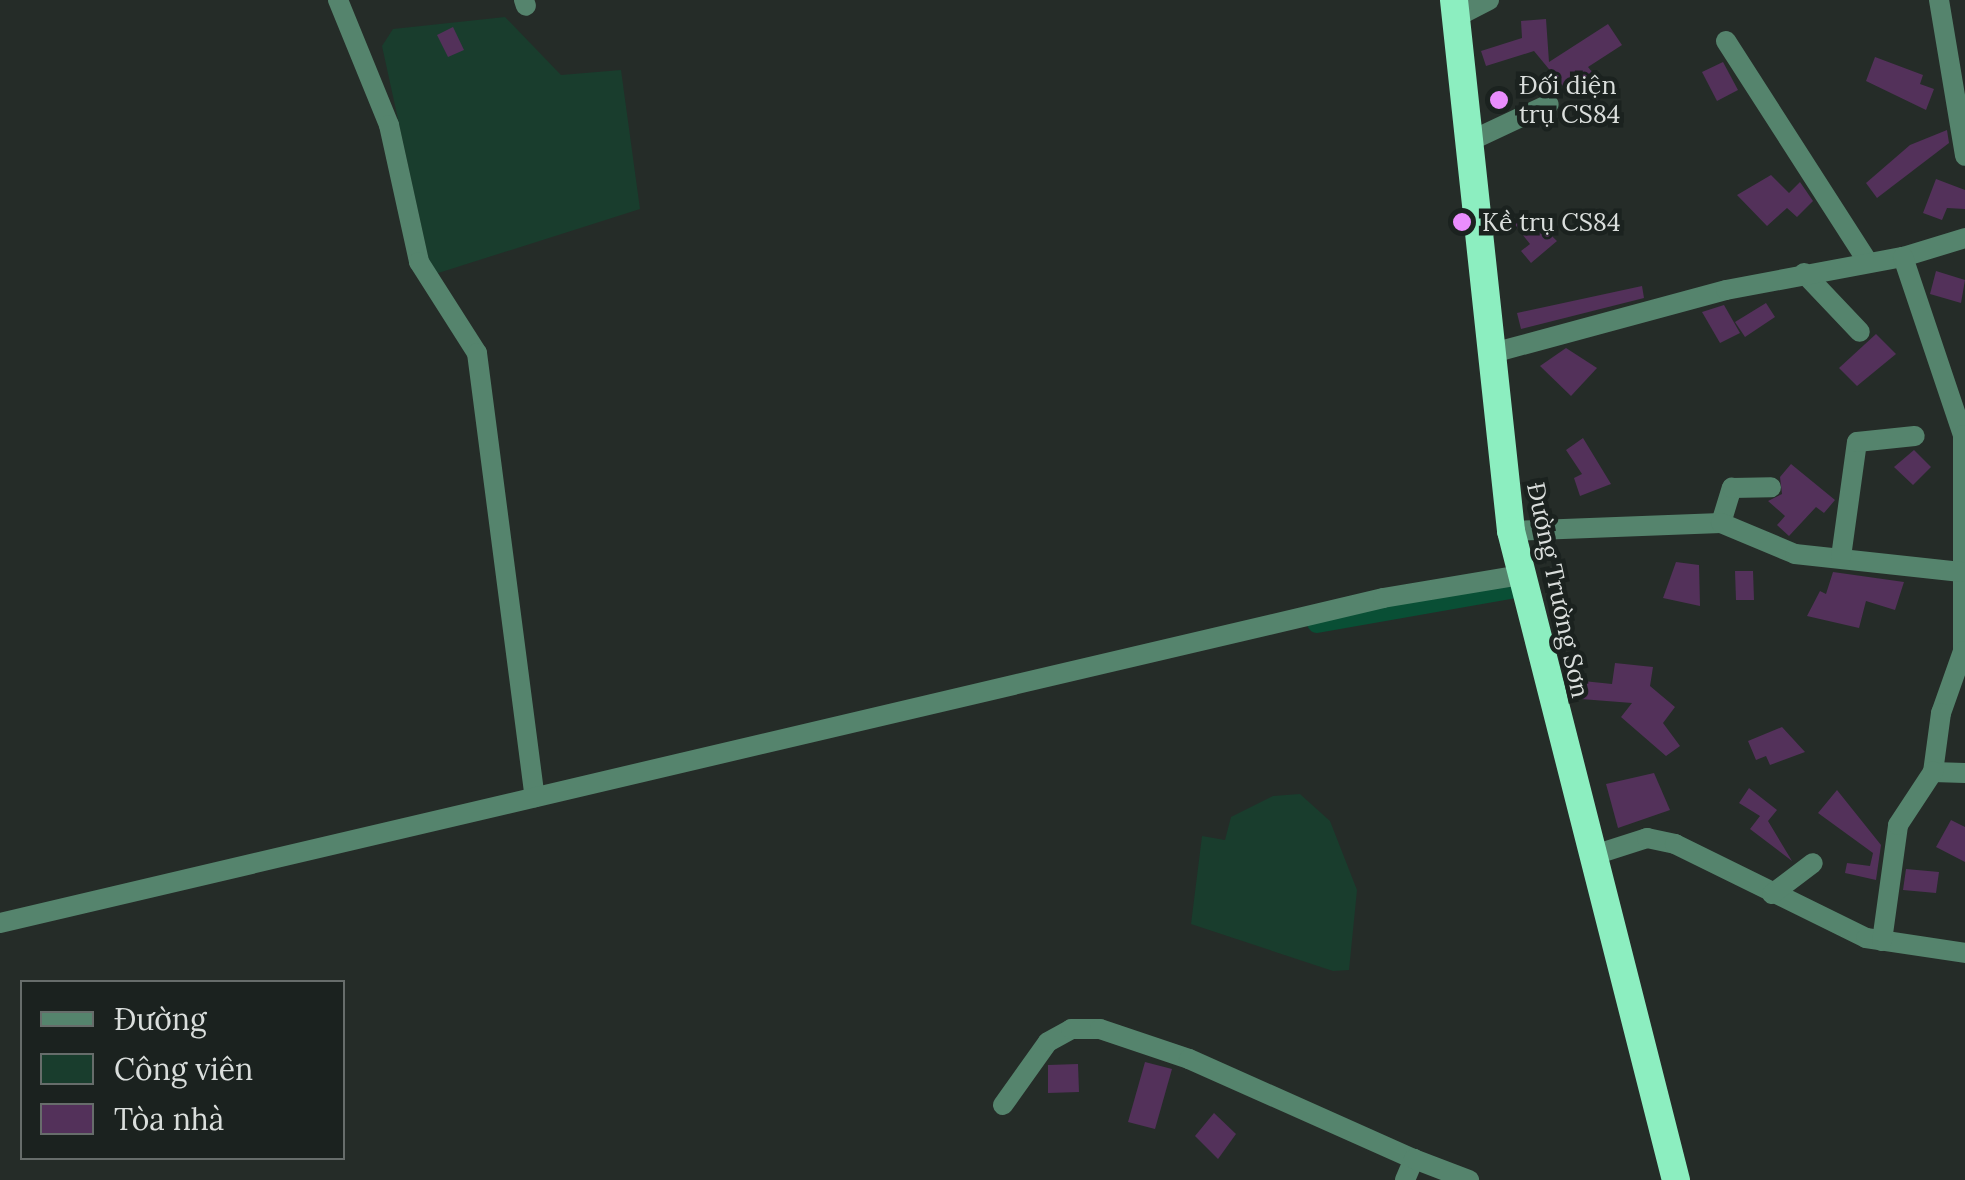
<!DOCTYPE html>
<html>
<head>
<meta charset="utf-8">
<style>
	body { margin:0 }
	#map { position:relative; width:1965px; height:1180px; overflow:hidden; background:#252c28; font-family:Lora,serif }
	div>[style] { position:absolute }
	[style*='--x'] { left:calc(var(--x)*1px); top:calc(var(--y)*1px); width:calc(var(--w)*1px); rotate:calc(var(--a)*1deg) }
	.green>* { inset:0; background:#193d2d }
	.canal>* { height:20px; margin:-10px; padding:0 10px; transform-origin:10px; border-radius:10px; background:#094f35 }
	.building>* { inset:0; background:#53315a }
	.minor>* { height:20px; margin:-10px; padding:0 10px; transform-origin:10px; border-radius:10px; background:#55846d }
	.trunk>* { height:28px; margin:-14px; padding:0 14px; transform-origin:14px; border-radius:14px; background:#8ceec0 }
	.dots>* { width:28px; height:28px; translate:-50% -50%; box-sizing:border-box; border:5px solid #1b221f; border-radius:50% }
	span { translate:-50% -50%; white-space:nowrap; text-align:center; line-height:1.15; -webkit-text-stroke:9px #1b221f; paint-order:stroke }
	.poi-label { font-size:25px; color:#dadedc }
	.left { translate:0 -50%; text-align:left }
	.street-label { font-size:25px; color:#dadedc }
	.legend { position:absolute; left:20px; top:980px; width:325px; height:180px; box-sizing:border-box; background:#1b221f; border:2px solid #676d6b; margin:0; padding:12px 18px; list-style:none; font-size:30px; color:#dadedc }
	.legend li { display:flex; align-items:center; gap:20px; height:50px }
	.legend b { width:50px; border:2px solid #676d6b }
</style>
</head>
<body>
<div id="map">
	<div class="green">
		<i style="clip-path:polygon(505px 17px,561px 75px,621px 70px,640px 209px,432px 275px,382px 46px,393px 29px)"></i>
		<i style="clip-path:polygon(1300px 794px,1330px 821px,1357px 890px,1349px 970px,1333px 971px,1191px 924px,1202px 836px,1225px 840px,1231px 817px,1273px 796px)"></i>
	</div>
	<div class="canal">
		<i style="--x:1317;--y:623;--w:208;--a:-10"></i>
	</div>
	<div class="building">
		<i style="clip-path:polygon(1546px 19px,1549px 62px,1608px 24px,1622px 45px,1588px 67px,1597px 78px,1572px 97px,1534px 51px,1486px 66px,1481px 51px,1522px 38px,1521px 21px)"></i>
		<i style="clip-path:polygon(453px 27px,464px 50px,448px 57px,437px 35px)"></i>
		<i style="clip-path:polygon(1875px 57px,1923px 75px,1920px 84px,1934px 89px,1926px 110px,1866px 81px)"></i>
		<i style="clip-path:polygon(1723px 62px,1738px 90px,1717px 101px,1702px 72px)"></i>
		<i style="clip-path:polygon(1947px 130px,1949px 143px,1877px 198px,1866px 183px,1910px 145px)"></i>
		<i style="clip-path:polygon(1771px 175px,1789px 193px,1800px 182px,1813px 201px,1797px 217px,1787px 208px,1767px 226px,1737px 195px)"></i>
		<i style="clip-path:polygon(1936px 179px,1965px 190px,1965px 209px,1947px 208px,1942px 220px,1923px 213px)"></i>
		<i style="clip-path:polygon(1528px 213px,1557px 241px,1531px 263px,1521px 251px,1530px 244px,1514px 224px)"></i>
		<i style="clip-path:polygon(1936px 271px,1965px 280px,1961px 303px,1930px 294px)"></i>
		<i style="clip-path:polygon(1642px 286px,1644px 298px,1521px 329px,1517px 313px)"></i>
		<i style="clip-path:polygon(1766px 303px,1775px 317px,1745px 337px,1735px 322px)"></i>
		<i style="clip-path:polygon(1724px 305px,1740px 333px,1720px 343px,1702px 312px)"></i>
		<i style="clip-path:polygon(1876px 334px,1896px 354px,1857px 386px,1839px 368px)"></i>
		<i style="clip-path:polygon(1566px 348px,1597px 368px,1571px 396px,1540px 366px)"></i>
		<i style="clip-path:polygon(1583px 438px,1611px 484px,1580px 496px,1574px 478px,1582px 474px,1566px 450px)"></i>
		<i style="clip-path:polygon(1914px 450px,1931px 467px,1913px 485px,1894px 467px)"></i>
		<i style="clip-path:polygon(1791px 464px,1835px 500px,1824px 513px,1816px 507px,1789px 536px,1777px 525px,1785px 516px,1768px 501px,1782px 494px,1780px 477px)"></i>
		<i style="clip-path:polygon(1676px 562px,1699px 565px,1700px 606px,1663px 598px)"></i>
		<i style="clip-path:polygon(1735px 571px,1753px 571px,1754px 600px,1736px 600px)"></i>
		<i style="clip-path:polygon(1833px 572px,1904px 582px,1895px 610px,1866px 601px,1859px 628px,1807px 616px,1820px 591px,1826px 594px)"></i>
		<i style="clip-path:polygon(1615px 663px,1653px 667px,1650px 686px,1675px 707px,1663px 723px,1680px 746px,1666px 756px,1621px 717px,1632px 703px,1581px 699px,1583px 681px,1612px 684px)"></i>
		<i style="clip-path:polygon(1782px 727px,1805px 752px,1770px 765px,1766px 756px,1756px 760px,1748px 741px)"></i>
		<i style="clip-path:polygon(1654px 773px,1670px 810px,1618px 828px,1606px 784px)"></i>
		<i style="clip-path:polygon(1749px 788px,1777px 810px,1768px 821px,1792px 861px,1750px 829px,1760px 816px,1739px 803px)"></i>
		<i style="clip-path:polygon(1837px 790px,1881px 845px,1876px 880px,1845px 873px,1847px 863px,1870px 866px,1873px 853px,1818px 813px)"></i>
		<i style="clip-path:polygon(1951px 820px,1965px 827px,1965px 862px,1936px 847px)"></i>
		<i style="clip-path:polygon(1906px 869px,1939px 872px,1936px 893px,1903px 890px)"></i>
		<i style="clip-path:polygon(1145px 1062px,1172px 1069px,1155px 1129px,1128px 1122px)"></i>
		<i style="clip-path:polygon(1078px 1064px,1079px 1092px,1048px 1093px,1048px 1065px)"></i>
		<i style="clip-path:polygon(1214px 1113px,1236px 1134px,1218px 1159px,1195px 1136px)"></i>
	</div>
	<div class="minor">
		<i style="--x:338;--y:0;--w:135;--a:67.8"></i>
		<i style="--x:389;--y:125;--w:140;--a:77.6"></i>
		<i style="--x:419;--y:262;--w:108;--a:57.5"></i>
		<i style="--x:477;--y:353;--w:448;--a:82.6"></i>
		<i style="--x:524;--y:0;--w:6;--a:72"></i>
		<i style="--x:1939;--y:0;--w:158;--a:80.5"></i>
		<i style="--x:1456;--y:17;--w:37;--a:-27"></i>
		<i style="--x:1726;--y:41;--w:263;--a:57.3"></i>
		<i style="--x:1468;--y:142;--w:89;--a:-25.1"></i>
		<i style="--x:1903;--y:257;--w:65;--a:-17"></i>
		<i style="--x:1804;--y:273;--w:81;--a:46.5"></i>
		<i style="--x:1489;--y:354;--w:245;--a:-15.1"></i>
		<i style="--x:1726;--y:290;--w:180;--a:-10.6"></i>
		<i style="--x:1903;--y:257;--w:188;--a:71.4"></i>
		<i style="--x:1963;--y:435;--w:216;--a:90"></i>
		<i style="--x:1963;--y:651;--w:66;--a:109.5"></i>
		<i style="--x:1941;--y:713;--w:60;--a:97.7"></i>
		<i style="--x:1933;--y:772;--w:32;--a:2"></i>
		<i style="--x:1721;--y:523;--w:37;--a:-73"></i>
		<i style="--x:1732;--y:488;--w:39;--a:-1"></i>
		<i style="--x:1511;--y:531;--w:210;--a:-2.2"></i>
		<i style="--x:1721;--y:523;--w:80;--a:22.7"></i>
		<i style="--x:1795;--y:554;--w:167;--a:6.2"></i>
		<i style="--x:1841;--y:557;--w:116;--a:-82.1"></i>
		<i style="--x:1857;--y:442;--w:58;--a:-5.9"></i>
		<i style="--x:1591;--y:856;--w:59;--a:-17.8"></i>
		<i style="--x:1647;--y:838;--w:29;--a:12"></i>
		<i style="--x:1675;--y:844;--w:213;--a:26.2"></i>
		<i style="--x:1866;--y:938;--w:100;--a:8.6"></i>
		<i style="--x:1772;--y:894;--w:51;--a:-37.1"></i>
		<i style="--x:0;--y:923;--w:1421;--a:-13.22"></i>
		<i style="--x:1383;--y:598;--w:139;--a:-9.5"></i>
		<i style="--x:1882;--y:941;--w:117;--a:-82.1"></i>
		<i style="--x:1898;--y:825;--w:64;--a:-56.6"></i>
		<i style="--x:1003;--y:1105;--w:77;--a:-54.5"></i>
		<i style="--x:1048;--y:1042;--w:26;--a:-29"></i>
		<i style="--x:1071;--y:1029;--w:29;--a:0"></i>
		<i style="--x:1100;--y:1029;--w:94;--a:18.6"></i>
		<i style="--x:1189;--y:1059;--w:246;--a:24"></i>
		<i style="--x:1405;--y:1180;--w:23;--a:-67"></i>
		<i style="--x:1414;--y:1159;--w:59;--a:20.9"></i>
	</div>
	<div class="trunk">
		<i style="--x:1454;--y:0;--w:534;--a:83.87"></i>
		<i style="--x:1511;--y:531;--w:670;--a:75.74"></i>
	</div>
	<div class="dots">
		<i style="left:1499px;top:100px;background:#ea8dfd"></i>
		<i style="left:1462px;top:222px;background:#ea8dfd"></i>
	</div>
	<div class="poi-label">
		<span class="left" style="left:1519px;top:100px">Đối diện<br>trụ CS84</span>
		<span class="left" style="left:1482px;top:222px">Kề trụ CS84</span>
	</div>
	<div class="street-label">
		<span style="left:1558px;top:590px;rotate:78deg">Đường Trường Sơn</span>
	</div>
	<ul class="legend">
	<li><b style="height:12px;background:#55846d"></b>Đường</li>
	<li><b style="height:28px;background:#193d2d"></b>Công viên</li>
	<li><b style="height:28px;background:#53315a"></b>Tòa nhà</li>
	</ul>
</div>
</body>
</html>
